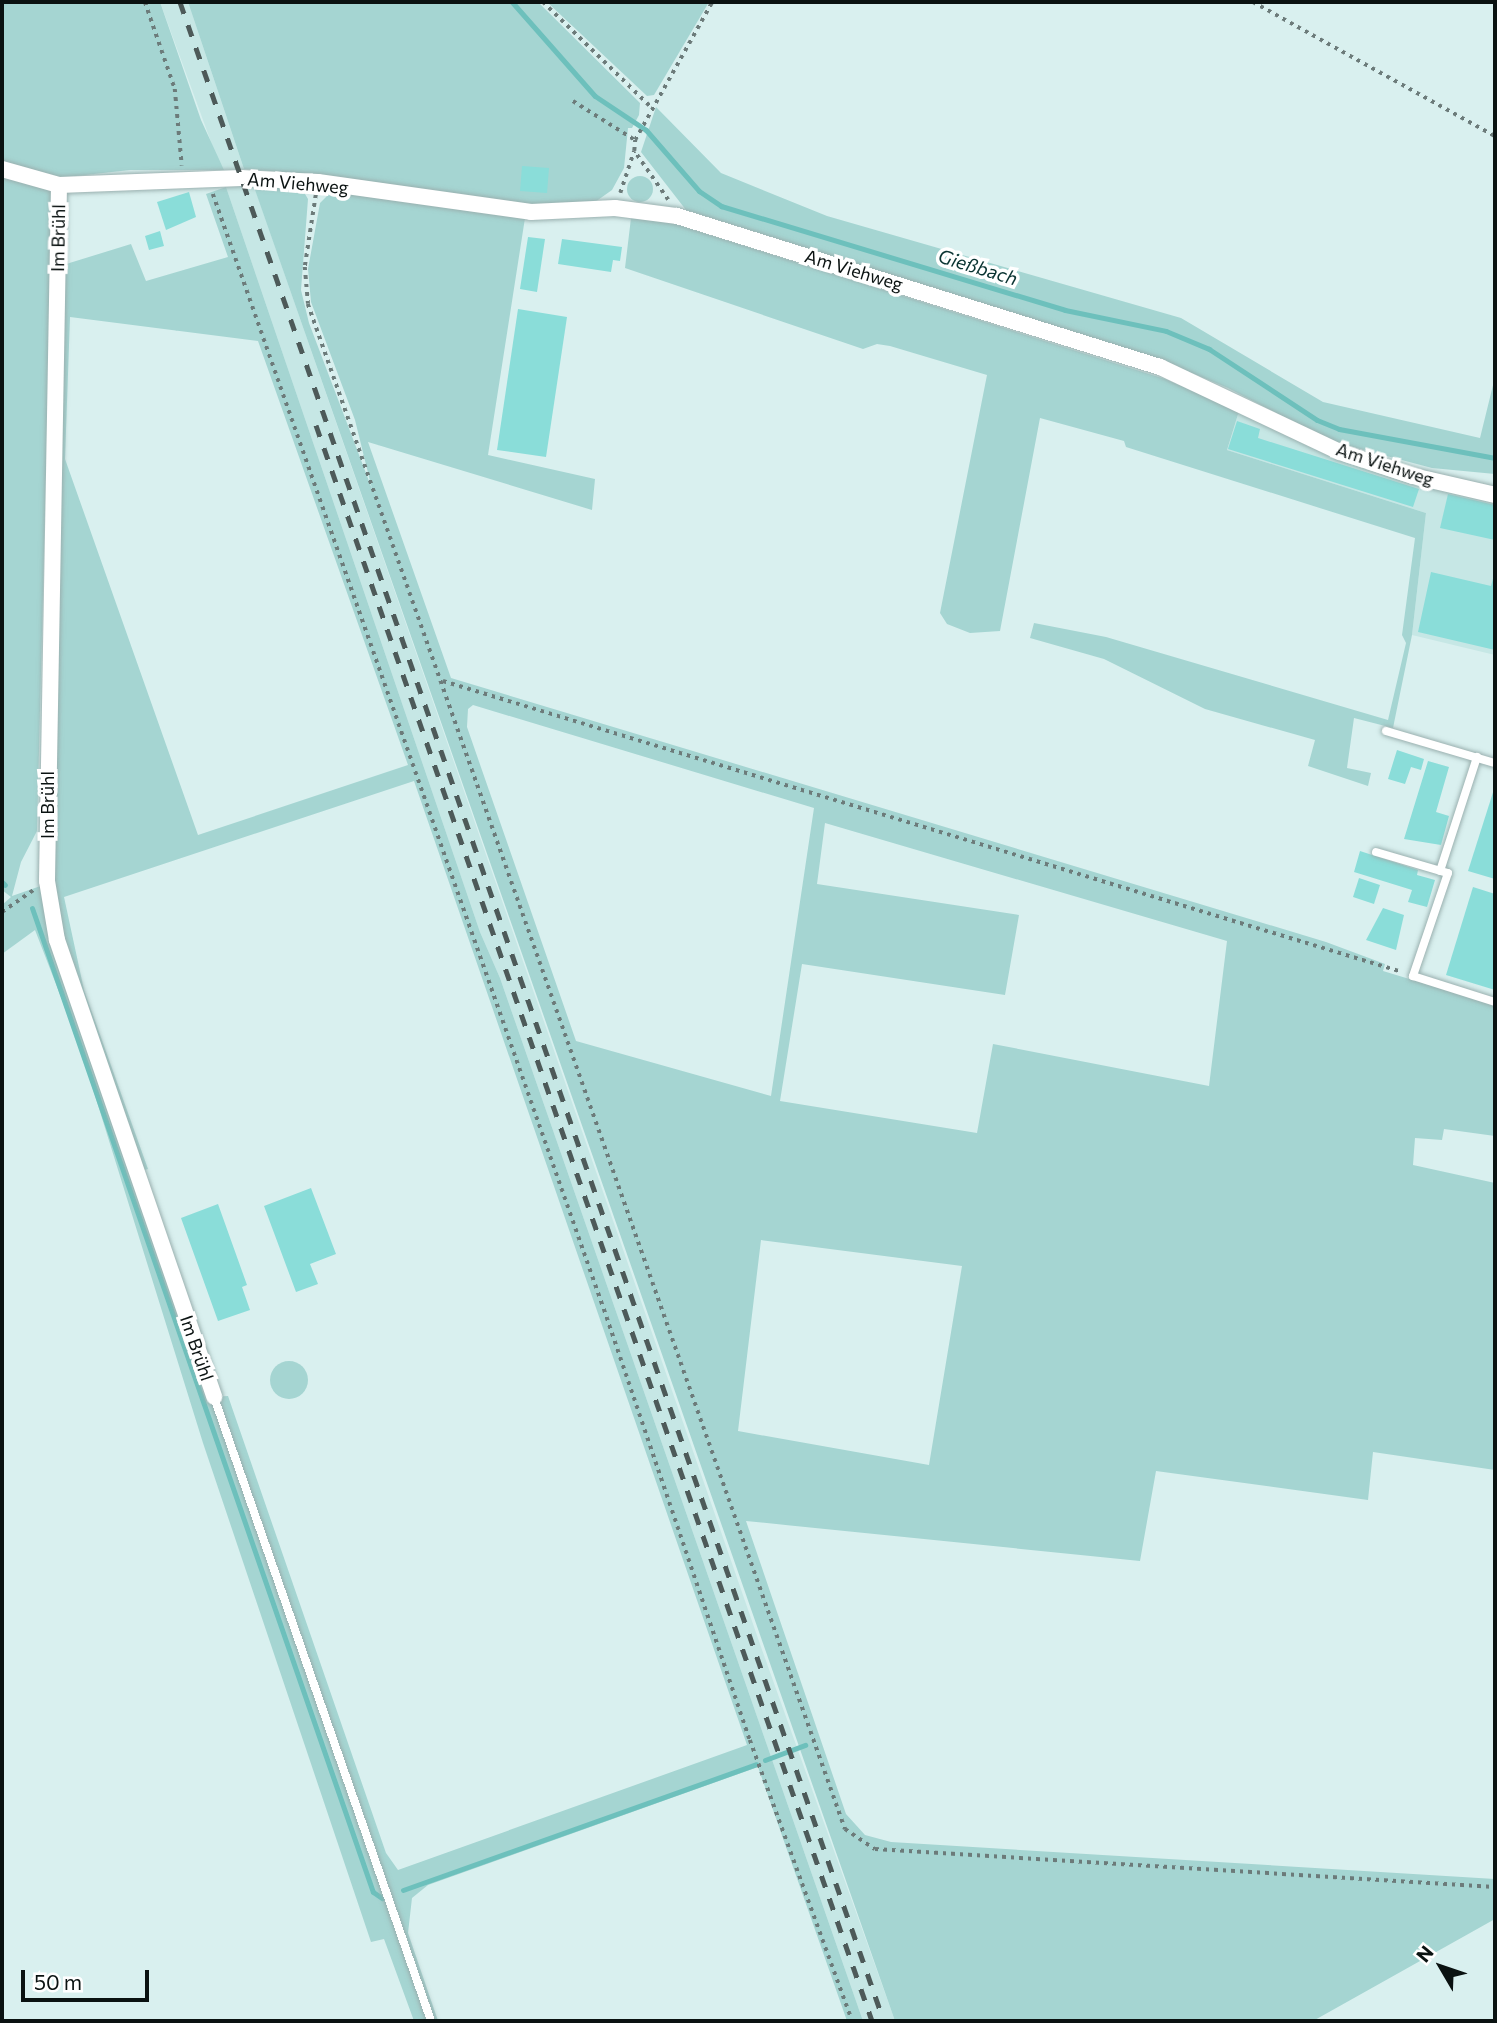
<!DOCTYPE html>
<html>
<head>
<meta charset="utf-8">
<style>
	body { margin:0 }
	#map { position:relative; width:1497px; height:2023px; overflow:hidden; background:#d9f0ef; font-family:Commissioner,sans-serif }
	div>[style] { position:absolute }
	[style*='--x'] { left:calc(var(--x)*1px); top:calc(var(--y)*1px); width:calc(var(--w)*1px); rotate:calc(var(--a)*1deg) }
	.built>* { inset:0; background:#c6e7e5 }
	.green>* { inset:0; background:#a5d5d2 }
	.round { border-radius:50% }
	.stream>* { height:5px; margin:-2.5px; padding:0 2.5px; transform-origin:2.5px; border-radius:2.5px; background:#6dc0bc }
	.building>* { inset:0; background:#8addd9 }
	.path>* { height:3.5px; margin-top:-1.75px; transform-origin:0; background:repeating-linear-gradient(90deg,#6c7b7a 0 3.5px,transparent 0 8.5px) }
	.roads { filter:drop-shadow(0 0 2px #9ab0af) drop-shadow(0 0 2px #9ab0af) }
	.service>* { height:8px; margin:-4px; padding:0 4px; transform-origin:4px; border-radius:4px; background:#fff }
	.minor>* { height:16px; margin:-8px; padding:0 8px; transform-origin:8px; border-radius:8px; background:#fff }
	.rail>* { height:5px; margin-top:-2.5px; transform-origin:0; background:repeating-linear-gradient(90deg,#4d5a59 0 12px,transparent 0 24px) }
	span { translate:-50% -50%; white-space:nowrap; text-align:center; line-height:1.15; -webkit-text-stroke:7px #fff; paint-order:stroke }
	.street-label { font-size:18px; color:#0a1211 }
	.water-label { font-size:19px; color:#0a3432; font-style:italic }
	.frame { position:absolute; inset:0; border:4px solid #0a1211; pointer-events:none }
	.north { position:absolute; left:1406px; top:1932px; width:70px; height:70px; -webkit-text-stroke:5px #fff; paint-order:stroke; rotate:309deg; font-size:19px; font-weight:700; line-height:28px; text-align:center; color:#0a1211 }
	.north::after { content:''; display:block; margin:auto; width:24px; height:32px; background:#0a1211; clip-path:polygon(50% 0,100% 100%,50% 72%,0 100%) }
	.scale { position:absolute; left:21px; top:1970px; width:128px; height:32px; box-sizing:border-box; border:4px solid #0a1211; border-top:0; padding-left:9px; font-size:21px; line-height:24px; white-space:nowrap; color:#0a1211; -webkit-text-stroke:5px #fff; paint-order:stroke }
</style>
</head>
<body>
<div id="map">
	<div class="built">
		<i style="clip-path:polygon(160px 2px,188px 2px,244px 169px,224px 170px,215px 153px)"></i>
		<i style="clip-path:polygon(254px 186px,761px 1647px,895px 2021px,863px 2021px,500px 978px,480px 932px,226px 187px)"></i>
		<i style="clip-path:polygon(1239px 411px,1495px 501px,1495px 655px,1412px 635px,1426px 513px,1227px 450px)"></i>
	</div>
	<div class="green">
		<i style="clip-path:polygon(evenodd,2px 2px,160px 2px,201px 120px,224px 170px,130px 170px,67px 177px,53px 190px,37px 831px,21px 862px,12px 896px,52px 882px,63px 265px,131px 244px,146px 281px,228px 257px,206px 194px,226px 187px,480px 932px,500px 978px,863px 2021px,847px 2021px,758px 1767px,428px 1885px,412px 1898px,408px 1933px,438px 2021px,414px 2021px,384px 1939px,371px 1942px,203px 1443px,78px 1041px,35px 930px,2px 954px,2px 905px,11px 897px,2px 890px,2px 2px,70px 317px,258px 341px,408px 765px,198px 835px,65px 459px,70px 317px,2px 2px,414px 781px,747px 1745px,398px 1870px,386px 1853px,228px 1396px,210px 1397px,132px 1174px,148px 1169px,84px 990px,64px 897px,414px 781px)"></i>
		<i style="clip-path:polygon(188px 2px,538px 2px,640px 103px,639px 115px,632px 128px,628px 128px,624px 168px,612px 190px,595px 202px,532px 205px,324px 175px,244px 169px)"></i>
		<i style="clip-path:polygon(547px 2px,709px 2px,654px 95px,647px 96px)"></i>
		<i style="clip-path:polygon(656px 107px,721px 173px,827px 216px,1181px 318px,1323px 402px,1480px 438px,1495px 377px,1495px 474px,1432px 468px,1330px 441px,1228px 388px,1156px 358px,686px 210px,641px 152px)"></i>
		<i class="round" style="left:627px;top:176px;width:26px;height:26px"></i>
		<i style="clip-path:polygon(evenodd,254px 187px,302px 189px,308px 199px,301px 290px,309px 323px,372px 489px,355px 420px,311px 302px,308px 269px,320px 203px,332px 191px,525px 218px,488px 455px,595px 479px,592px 510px,368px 442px,451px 678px,1326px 942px,1385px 964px,1383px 971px,1495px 1005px,1495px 1136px,1444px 1129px,1442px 1140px,1415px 1138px,1413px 1165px,1495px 1183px,1495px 1470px,1373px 1452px,1368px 1500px,1156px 1471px,1140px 1561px,746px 1521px,846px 1814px,865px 1835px,891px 1842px,1495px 1879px,1495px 1919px,1313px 2021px,895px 2021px,254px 187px,473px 705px,814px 808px,771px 1096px,576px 1041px,467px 727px,468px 709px,473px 705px,254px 187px,825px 823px,1227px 941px,1209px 1086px,993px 1044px,977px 1133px,780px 1101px,802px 964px,1005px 995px,1019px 915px,817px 884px,825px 823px,254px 187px,761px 1240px,962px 1266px,929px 1465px,738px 1431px,761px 1240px)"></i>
		<i style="clip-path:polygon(631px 218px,662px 220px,1165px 379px,1239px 411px,1227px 450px,1426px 513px,1412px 635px,1393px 728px,1354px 718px,1347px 768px,1371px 773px,1368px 786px,1308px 766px,1315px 740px,1205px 709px,1104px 659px,1030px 638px,1034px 623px,1106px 637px,1388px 720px,1406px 643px,1402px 635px,1415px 538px,1126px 447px,1124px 441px,1040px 418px,1000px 631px,970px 633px,947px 624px,940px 613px,987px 375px,890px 346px,877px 344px,863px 349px,625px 268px)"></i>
		<i class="round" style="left:270px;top:1361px;width:38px;height:38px"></i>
	</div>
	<div class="stream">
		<i style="--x:512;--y:2;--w:125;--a:48.6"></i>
		<i style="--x:595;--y:96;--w:61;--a:33.7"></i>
		<i style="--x:646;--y:130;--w:81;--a:49"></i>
		<i style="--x:699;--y:191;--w:27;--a:34"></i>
		<i style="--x:721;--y:206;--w:359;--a:16.8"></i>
		<i style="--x:1065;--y:310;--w:103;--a:11.7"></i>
		<i style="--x:1166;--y:331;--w:47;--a:22.7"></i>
		<i style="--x:1209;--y:349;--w:129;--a:33.3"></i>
		<i style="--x:1317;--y:420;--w:24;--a:22"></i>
		<i style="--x:1339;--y:429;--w:159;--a:10.5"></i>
		<i style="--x:2;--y:882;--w:4;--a:45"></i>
		<i style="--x:32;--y:908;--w:1041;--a:70.89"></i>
		<i style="--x:373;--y:1892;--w:11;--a:34"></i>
		<i style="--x:765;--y:1760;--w:43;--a:-20.6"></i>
		<i style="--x:403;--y:1890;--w:375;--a:-19.6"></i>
	</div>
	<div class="building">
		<i style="clip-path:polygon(522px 166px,549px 168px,547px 193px,520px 191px)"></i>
		<i style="clip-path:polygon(189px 192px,196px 217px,166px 230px,157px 202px)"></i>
		<i style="clip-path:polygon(160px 231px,164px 246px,149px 250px,145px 236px)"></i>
		<i style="clip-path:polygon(528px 237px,545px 239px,537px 292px,520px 289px)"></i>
		<i style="clip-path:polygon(562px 239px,622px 247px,620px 261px,613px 260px,611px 272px,558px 264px)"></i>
		<i style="clip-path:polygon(518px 309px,567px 317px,546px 457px,497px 450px)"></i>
		<i style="clip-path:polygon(1237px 421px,1260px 429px,1258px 438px,1419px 489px,1413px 507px,1228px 449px)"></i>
		<i style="clip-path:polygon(1448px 494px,1495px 505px,1495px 540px,1440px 528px)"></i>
		<i style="clip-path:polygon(1495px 571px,1495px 650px,1418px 632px,1431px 572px,1491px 586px)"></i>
		<i style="clip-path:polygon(1397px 750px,1424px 759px,1421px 770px,1411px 767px,1405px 784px,1388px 779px)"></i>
		<i style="clip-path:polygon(1428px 761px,1449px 767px,1436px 812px,1449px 816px,1441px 845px,1404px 839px)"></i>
		<i style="clip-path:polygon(1495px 786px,1495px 879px,1468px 871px)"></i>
		<i style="clip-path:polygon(1360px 851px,1418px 870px,1417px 875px,1435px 880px,1427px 907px,1408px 902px,1412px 890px,1354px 872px)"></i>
		<i style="clip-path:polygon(1359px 878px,1380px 885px,1374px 904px,1353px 897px)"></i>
		<i style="clip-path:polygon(1473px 887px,1495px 894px,1495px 990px,1446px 975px)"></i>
		<i style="clip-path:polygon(1383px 908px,1404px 915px,1396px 950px,1366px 940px)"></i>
		<i style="clip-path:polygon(311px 1188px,336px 1254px,310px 1264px,318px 1284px,296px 1292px,264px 1206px)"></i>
		<i style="clip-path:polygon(218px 1204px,247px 1285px,242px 1287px,250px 1310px,218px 1321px,181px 1218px)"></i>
	</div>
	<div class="path">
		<i style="--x:145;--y:2;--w:92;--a:71"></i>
		<i style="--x:175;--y:89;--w:77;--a:84.8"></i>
		<i style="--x:543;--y:2;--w:149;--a:44.2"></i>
		<i style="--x:1253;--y:2;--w:277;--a:29"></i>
		<i style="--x:573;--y:101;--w:73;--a:32.2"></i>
		<i style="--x:620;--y:193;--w:44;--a:-71.6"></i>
		<i style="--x:213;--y:194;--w:1182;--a:70.68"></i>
		<i style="--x:604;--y:1309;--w:455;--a:71.3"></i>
		<i style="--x:750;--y:1740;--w:299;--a:70"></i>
		<i style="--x:316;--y:195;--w:73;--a:98.7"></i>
		<i style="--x:305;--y:267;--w:37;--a:85"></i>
		<i style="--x:308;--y:304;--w:1617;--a:70.6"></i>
		<i style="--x:845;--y:1829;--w:36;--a:34"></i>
		<i style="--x:875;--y:1849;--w:621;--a:3.51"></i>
		<i style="--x:668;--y:200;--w:60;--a:-124.8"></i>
		<i style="--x:634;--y:151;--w:11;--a:-85"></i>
		<i style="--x:635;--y:140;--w:158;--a:-60.8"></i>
		<i style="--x:443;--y:681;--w:1002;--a:16.88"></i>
		<i style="--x:2;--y:912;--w:38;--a:-35"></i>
	</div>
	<div class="roads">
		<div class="service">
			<i style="--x:1386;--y:731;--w:114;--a:16.4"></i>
			<i style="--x:1376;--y:852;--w:75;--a:16.3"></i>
			<i style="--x:1448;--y:873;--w:109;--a:108.8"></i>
			<i style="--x:1413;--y:976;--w:86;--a:17.6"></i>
			<i style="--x:1440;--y:871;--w:120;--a:-72"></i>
			<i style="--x:214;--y:1397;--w:661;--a:70.82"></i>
		</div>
		<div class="minor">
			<i style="--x:2;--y:169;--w:59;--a:15.7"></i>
			<i style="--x:59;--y:185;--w:182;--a:-2.2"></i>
			<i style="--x:241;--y:178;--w:77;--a:3"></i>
			<i style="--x:318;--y:182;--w:215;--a:8"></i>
			<i style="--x:531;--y:212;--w:84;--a:-2.7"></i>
			<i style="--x:615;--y:208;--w:63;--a:7.4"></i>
			<i style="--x:677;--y:216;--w:506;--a:17.36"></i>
			<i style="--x:1160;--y:367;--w:199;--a:25.3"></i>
			<i style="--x:1340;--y:452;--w:77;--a:18.2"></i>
			<i style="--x:1413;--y:476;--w:84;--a:13"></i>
			<i style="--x:59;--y:185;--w:696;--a:90.99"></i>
			<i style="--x:47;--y:881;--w:60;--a:80.4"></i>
			<i style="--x:57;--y:940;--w:483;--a:71"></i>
		</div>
	</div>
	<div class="rail">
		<i style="--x:180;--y:2;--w:2138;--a:70.78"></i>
		<i style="--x:316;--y:425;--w:1690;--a:70.79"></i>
	</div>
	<div class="street-label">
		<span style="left:298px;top:183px;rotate:5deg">Am Viehweg</span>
		<span style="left:58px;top:238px;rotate:-89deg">Im Brühl</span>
		<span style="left:854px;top:270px;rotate:17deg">Am Viehweg</span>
		<span style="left:1385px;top:464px;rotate:18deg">Am Viehweg</span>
		<span style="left:47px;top:805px;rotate:-90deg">Im Brühl</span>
		<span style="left:197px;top:1348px;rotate:71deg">Im Brühl</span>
	</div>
	<div class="water-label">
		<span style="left:978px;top:267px;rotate:17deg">Gießbach</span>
	</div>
	<div class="frame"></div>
	<div class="north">N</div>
	<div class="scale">50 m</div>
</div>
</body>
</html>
